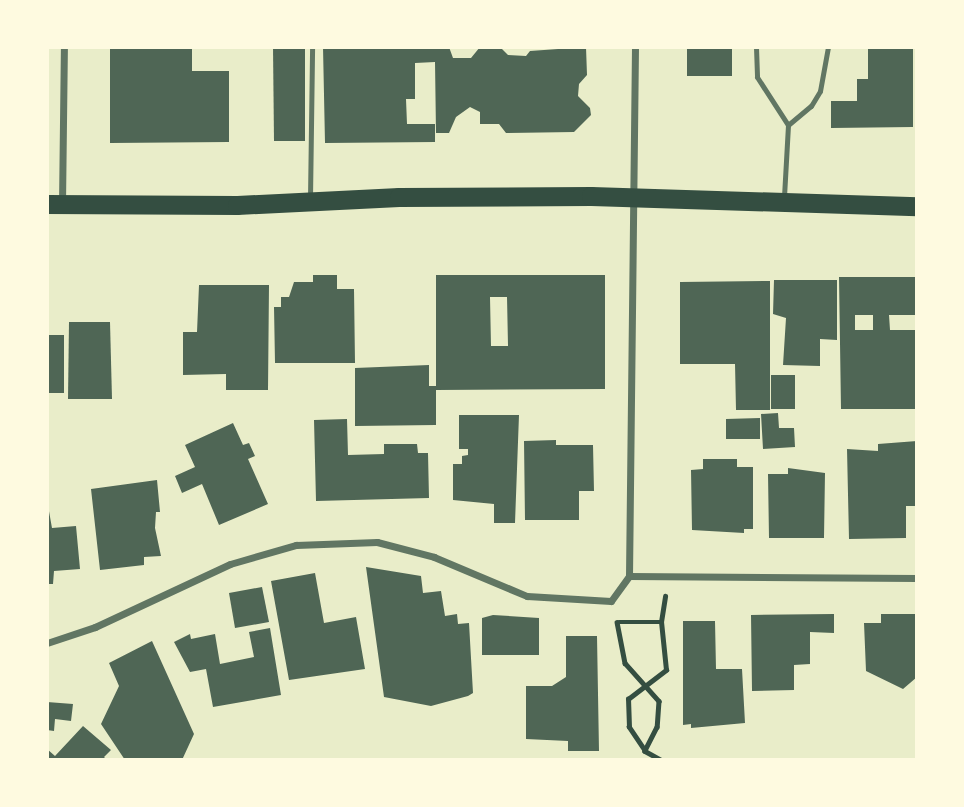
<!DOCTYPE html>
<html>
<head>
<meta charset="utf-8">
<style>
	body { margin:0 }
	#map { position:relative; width:964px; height:807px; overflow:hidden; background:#e9edc9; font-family:Quicksand,sans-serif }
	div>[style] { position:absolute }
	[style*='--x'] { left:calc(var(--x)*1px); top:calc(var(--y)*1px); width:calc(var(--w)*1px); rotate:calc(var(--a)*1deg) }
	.building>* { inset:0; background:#4f6655 }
	.path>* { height:4.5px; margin:-2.25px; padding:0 2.25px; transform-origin:2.25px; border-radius:2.25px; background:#344e41 }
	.service>* { height:5px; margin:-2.5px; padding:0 2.5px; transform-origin:2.5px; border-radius:2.5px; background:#617663 }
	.minor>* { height:7px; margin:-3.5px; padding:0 3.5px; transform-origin:3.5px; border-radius:3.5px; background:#617663 }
	.trunk>* { height:19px; margin:-9.5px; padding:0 9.5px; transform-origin:9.5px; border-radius:9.5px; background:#344e41 }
	span { translate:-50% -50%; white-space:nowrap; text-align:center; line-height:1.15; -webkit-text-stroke:7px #fefae0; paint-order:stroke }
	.frame { position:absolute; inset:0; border:49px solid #fefae0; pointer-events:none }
</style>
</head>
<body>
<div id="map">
	<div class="building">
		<i style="clip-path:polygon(110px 47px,192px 47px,192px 71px,229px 71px,229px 142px,110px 143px)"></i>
		<i style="clip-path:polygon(273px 47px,305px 47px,305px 141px,274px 141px)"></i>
		<i style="clip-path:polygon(323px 47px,449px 47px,453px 58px,471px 58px,480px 47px,500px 47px,508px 55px,526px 56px,530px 51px,586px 47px,587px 75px,579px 84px,578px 96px,590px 108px,591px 115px,574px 132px,506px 133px,499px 124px,480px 124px,480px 112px,470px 107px,456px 117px,449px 133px,436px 133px,435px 62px,415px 63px,415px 99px,406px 99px,407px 124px,435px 124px,435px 142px,325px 143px)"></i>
		<i style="clip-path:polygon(687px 47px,732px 47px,732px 76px,687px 76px)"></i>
		<i style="clip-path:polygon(868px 47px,913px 47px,913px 127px,831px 128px,831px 101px,857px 101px,857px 79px,868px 79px)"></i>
		<i style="clip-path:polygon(313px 275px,337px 275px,337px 289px,354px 289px,355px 363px,275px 363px,274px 307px,281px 307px,281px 297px,289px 297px,294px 282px,313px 282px)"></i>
		<i style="clip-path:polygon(evenodd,436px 275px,605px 275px,605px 389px,436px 390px,436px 425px,355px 426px,355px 368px,429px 365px,429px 386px,436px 386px,436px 275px,490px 297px,507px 297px,508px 346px,491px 346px,490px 297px)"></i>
		<i style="clip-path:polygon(evenodd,839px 277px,917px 277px,917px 315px,889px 315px,890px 330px,917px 330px,917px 409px,841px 409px,839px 277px,855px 315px,873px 315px,873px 330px,855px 330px,855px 315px)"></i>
		<i style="clip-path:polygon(774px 280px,837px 280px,837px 340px,820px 339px,820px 366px,783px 365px,786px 318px,773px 314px)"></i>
		<i style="clip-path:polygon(770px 281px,770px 410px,736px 410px,735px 364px,680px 364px,680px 282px)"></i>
		<i style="clip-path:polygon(199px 285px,269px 285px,268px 390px,226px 390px,226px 374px,183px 375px,183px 332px,197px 332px)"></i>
		<i style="clip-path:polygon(69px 322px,110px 322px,112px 399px,68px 399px)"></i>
		<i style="clip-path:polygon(47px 335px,64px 335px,64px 393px,47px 393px)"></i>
		<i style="clip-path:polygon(771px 375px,795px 375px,795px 409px,771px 409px)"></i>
		<i style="clip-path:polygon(778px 413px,779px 428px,794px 428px,795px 447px,763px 449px,761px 414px)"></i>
		<i style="clip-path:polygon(459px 415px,519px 415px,515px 523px,494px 523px,494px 504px,453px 500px,453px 464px,462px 464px,462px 456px,468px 455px,468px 449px,459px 449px)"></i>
		<i style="clip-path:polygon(760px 418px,760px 439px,726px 439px,726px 419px)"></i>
		<i style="clip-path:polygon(347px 419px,348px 455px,384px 454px,384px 444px,417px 444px,418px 453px,428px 453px,429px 498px,316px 501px,314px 420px)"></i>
		<i style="clip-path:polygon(233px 423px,243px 445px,249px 443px,255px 456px,248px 459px,268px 504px,219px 525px,202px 484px,182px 493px,175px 476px,195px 467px,185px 445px)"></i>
		<i style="clip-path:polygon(556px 440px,556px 445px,593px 445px,594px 491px,579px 491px,579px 520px,525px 520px,524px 441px)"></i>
		<i style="clip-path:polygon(917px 441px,917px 506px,906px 506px,906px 538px,849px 539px,847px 449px,878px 451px,878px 444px)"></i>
		<i style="clip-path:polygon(703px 459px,737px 459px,737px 467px,753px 467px,753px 529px,744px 529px,744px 533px,692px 530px,691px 470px,703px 469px)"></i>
		<i style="clip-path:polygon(788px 468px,825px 473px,824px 538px,769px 538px,768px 474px,788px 474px)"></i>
		<i style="clip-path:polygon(157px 480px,160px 512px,156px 512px,155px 528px,161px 556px,144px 557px,144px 565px,100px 570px,91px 489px)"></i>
		<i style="clip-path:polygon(47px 500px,52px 528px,76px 526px,80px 569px,54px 571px,53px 584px,47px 584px)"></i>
		<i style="clip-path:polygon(366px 567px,421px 576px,423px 593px,441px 591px,445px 616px,457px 614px,458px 624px,469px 623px,473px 693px,468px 696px,431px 706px,384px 697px)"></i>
		<i style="clip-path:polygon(315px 573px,324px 623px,356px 617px,365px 669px,289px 680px,271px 581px)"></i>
		<i style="clip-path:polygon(262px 587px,269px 622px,235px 628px,229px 593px)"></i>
		<i style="clip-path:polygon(834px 614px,834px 633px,810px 632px,810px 664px,794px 665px,794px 690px,752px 691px,751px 615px)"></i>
		<i style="clip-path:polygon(881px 614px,917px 614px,917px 677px,903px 689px,866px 671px,864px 623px,881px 623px)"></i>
		<i style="clip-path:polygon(493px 615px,539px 618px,539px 655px,482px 655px,482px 618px)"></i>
		<i style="clip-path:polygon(683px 621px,715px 621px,716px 669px,742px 669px,745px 723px,691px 728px,691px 724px,683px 725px)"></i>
		<i style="clip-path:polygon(270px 628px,281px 695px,213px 707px,206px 669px,190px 672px,174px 642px,190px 634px,191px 639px,215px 634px,220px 664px,254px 657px,249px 632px)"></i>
		<i style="clip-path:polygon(566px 636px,597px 636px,599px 751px,568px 751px,568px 741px,526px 739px,526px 686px,552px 686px,566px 677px)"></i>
		<i style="clip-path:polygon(152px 641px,194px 734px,182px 760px,125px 760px,101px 724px,119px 686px,109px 663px)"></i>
		<i style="clip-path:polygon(47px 702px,73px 704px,71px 721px,55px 719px,54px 731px,47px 730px)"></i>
		<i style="clip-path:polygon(83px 726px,111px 750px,104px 757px,107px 760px,47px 760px,47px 749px,55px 756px)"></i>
	</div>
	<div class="path">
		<i style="--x:617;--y:622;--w:42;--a:79"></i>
		<i style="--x:625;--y:663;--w:51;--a:48.2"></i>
		<i style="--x:659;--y:701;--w:26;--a:94"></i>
		<i style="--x:657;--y:727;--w:27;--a:117"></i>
		<i style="--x:645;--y:751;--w:18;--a:29"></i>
		<i style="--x:619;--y:622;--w:42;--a:0"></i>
		<i style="--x:661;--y:622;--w:26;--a:-81"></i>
		<i style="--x:645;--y:751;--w:29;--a:-124"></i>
		<i style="--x:629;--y:727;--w:28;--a:-92"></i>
		<i style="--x:628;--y:699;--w:48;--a:-37.3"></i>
		<i style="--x:666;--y:670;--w:48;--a:-95.9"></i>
	</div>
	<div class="service">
		<i style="--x:756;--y:47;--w:30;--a:88"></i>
		<i style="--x:757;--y:77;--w:57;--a:57.1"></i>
		<i style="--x:788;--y:125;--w:71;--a:93.2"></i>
		<i style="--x:788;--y:125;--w:30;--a:-40"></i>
		<i style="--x:811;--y:106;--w:17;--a:-59"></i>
		<i style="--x:820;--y:91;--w:45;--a:-79.7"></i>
		<i style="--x:310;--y:198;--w:151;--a:-89.2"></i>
	</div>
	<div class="minor">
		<i style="--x:62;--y:204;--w:157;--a:-89.3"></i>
		<i style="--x:629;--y:576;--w:529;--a:-89.35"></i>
		<i style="--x:629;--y:576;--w:288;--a:0.4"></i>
		<i style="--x:47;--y:643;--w:51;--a:-18.4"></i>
		<i style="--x:95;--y:627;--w:149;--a:-25"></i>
		<i style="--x:230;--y:564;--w:69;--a:-16.1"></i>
		<i style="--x:296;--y:545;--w:81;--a:-2.1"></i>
		<i style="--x:377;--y:542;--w:59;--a:14.7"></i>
		<i style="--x:434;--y:557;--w:101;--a:22.8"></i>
		<i style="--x:527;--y:596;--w:84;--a:3.4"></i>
		<i style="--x:611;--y:601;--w:31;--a:-54"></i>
	</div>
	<div class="trunk">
		<i style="--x:47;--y:204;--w:190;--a:0.3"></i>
		<i style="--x:237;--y:205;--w:162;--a:-2.8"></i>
		<i style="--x:399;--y:197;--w:192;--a:-0.3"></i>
		<i style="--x:591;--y:196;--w:326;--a:1.8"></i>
	</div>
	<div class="frame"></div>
</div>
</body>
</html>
